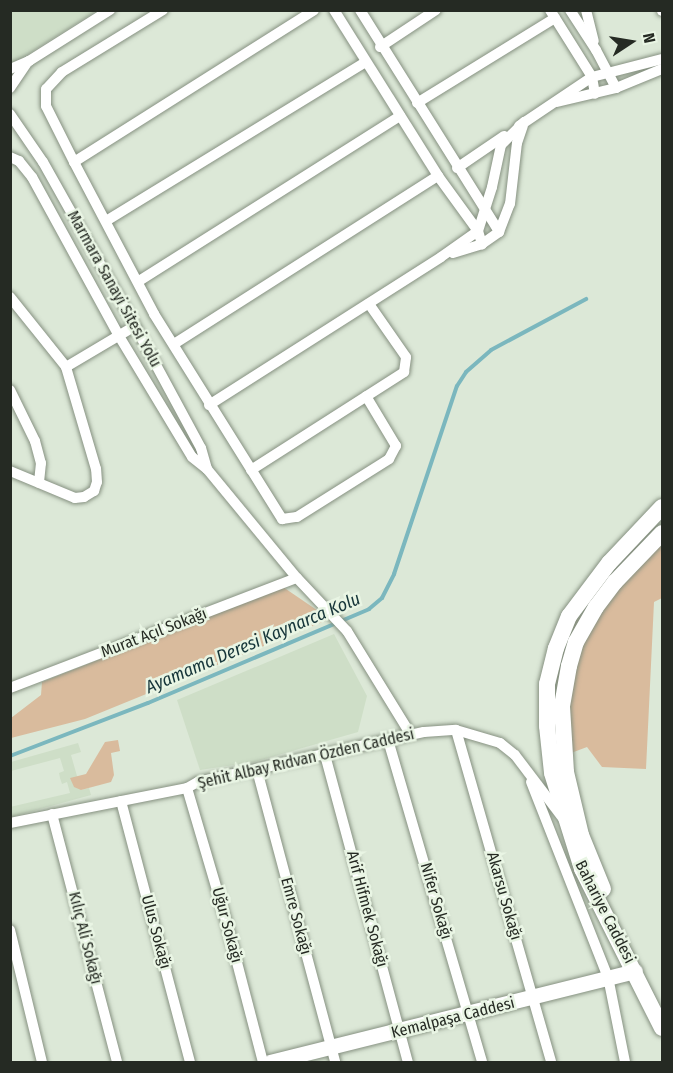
<!DOCTYPE html>
<html>
<head>
<meta charset="utf-8">
<style>
	body { margin:0 }
	#map { position:relative; width:673px; height:1073px; overflow:hidden; background:#dce8d7; font-family:"Fira Sans Condensed",sans-serif }
	div>[style] { position:absolute }
	[style*='--x'] { left:calc(var(--x)*1px); top:calc(var(--y)*1px); width:calc(var(--w)*1px); rotate:calc(var(--a)*1deg) }
	.built>* { inset:0; background:#cedec7 }
	.green>* { inset:0; background:#d9bb9d }
	.stream>* { height:4px; margin:-2px; padding:0 2px; transform-origin:2px; border-radius:2px; background:#7bb7be }
	.roads { filter:drop-shadow(0 0 2px #869181) drop-shadow(0 0 2px #869181) }
	.street>* { height:10px; margin:-5px; padding:0 5px; transform-origin:5px; border-radius:5px; background:#fff }
	.secondary>* { height:15px; margin:-7.5px; padding:0 7.5px; transform-origin:7.5px; border-radius:7.5px; background:#fff }
	.primary>* { height:16px; margin:-8px; padding:0 8px; transform-origin:8px; border-radius:8px; background:#fff }
	span { translate:-50% -50%; white-space:nowrap; text-align:center; line-height:1.15; -webkit-text-stroke:5px #e9f5e4; paint-order:stroke }
	.street-label { font-size:16px; color:#252a23 }
	.water-label { font-size:18px; color:#163539; font-style:italic }
	.frame { position:absolute; inset:0; border:12px solid #252a23; pointer-events:none }
	.north { position:absolute; left:601px; top:12px; width:60px; height:60px; -webkit-text-stroke:4px #e9f5e4; paint-order:stroke; rotate:78deg; font-size:16px; font-weight:700; line-height:24px; text-align:center; color:#252a23 }
	.north::after { content:''; display:block; margin:auto; width:21px; height:27px; background:#252a23; clip-path:polygon(50% 0,100% 100%,50% 72%,0 100%) }
</style>
</head>
<body>
<div id="map">
	<div class="built">
		<i style="clip-path:polygon(11px 11px,96px 11px,11px 65px)"></i>
		<i style="clip-path:polygon(334px 634px,367px 696px,358px 732px,254px 762px,200px 770px,177px 700px)"></i>
		<i style="clip-path:polygon(78px 743px,81px 752px,71px 755px,81px 790px,89px 788px,91px 795px,11px 817px,10px 807px,70px 793px,67px 782px,62px 784px,60px 778px,59px 773px,64px 771px,60px 758px,11px 771px,11px 762px)"></i>
	</div>
	<div class="green">
		<i style="clip-path:polygon(662px 543px,662px 598px,654px 602px,646px 769px,602px 767px,587px 747px,563px 756px,556px 666px,571px 625px)"></i>
		<i style="clip-path:polygon(283px 587px,330px 619px,85px 719px,11px 738px,11px 718px,41px 695px,42px 682px)"></i>
		<i style="clip-path:polygon(118px 740px,120px 751px,111px 753px,114px 775px,111px 782px,81px 790px,74px 787px,70px 778px,86px 774px,105px 742px)"></i>
	</div>
	<div class="stream">
		<i style="--x:10;--y:756;--w:148;--a:-21"></i>
		<i style="--x:148;--y:703;--w:240;--a:-23"></i>
		<i style="--x:369;--y:609;--w:17;--a:-40"></i>
		<i style="--x:382;--y:598;--w:27;--a:-63"></i>
		<i style="--x:394;--y:574;--w:198;--a:-71.5"></i>
		<i style="--x:457;--y:386;--w:17;--a:-57"></i>
		<i style="--x:466;--y:372;--w:33;--a:-41"></i>
		<i style="--x:491;--y:350;--w:108;--a:-28.2"></i>
	</div>
	<div class="roads">
		<div class="street">
			<i style="--x:163;--y:10;--w:119;--a:148.5"></i>
			<i style="--x:62;--y:72;--w:23;--a:133"></i>
			<i style="--x:46;--y:89;--w:17;--a:90"></i>
			<i style="--x:46;--y:106;--w:63;--a:63.4"></i>
			<i style="--x:74;--y:162;--w:172;--a:62.2"></i>
			<i style="--x:154;--y:314;--w:242;--a:58"></i>
			<i style="--x:282;--y:519;--w:15;--a:-8"></i>
			<i style="--x:297;--y:517;--w:109;--a:-32.2"></i>
			<i style="--x:389;--y:459;--w:15;--a:-62"></i>
			<i style="--x:396;--y:446;--w:58;--a:-121"></i>
			<i style="--x:334;--y:10;--w:196;--a:57.9"></i>
			<i style="--x:438;--y:176;--w:68;--a:54"></i>
			<i style="--x:478;--y:231;--w:14;--a:73"></i>
			<i style="--x:360;--y:10;--w:262;--a:57.9"></i>
			<i style="--x:550;--y:10;--w:79;--a:57.9"></i>
			<i style="--x:592;--y:77;--w:17;--a:80"></i>
			<i style="--x:570;--y:10;--w:48;--a:57"></i>
			<i style="--x:596;--y:50;--w:43;--a:62.2"></i>
			<i style="--x:586;--y:10;--w:32;--a:76"></i>
			<i style="--x:662;--y:10;--w:1;--a:90"></i>
			<i style="--x:380;--y:47;--w:67;--a:-33.5"></i>
			<i style="--x:10;--y:69;--w:21;--a:-23"></i>
			<i style="--x:29;--y:61;--w:96;--a:-32.2"></i>
			<i style="--x:10;--y:88;--w:32;--a:-56"></i>
			<i style="--x:557;--y:102;--w:61;--a:-13.3"></i>
			<i style="--x:616;--y:88;--w:50;--a:-22.4"></i>
			<i style="--x:417;--y:103;--w:162;--a:-31.6"></i>
			<i style="--x:10;--y:114;--w:58;--a:55.5"></i>
			<i style="--x:43;--y:162;--w:188;--a:60.7"></i>
			<i style="--x:135;--y:326;--w:139;--a:61.6"></i>
			<i style="--x:201;--y:448;--w:22;--a:74"></i>
			<i style="--x:519;--y:126;--w:88;--a:-33.9"></i>
			<i style="--x:592;--y:77;--w:72;--a:-14.4"></i>
			<i style="--x:10;--y:157;--w:10;--a:24"></i>
			<i style="--x:19;--y:161;--w:21;--a:51"></i>
			<i style="--x:32;--y:177;--w:181;--a:61.3"></i>
			<i style="--x:119;--y:336;--w:141;--a:58.9"></i>
			<i style="--x:192;--y:457;--w:19;--a:39"></i>
			<i style="--x:207;--y:469;--w:141;--a:50.5"></i>
			<i style="--x:297;--y:578;--w:73;--a:46.7"></i>
			<i style="--x:347;--y:631;--w:122;--a:58.4"></i>
			<i style="--x:74;--y:162;--w:284;--a:-32.3"></i>
			<i style="--x:457;--y:168;--w:57;--a:-34.2"></i>
			<i style="--x:106;--y:221;--w:304;--a:-31.5"></i>
			<i style="--x:453;--y:253;--w:30;--a:-17"></i>
			<i style="--x:482;--y:244;--w:21;--a:-35"></i>
			<i style="--x:499;--y:232;--w:30;--a:-69"></i>
			<i style="--x:510;--y:204;--w:61;--a:-83.5"></i>
			<i style="--x:517;--y:143;--w:18;--a:-71"></i>
			<i style="--x:139;--y:281;--w:309;--a:-32.3"></i>
			<i style="--x:10;--y:297;--w:90;--a:51.3"></i>
			<i style="--x:66;--y:367;--w:80;--a:-30.7"></i>
			<i style="--x:174;--y:344;--w:313;--a:-32.5"></i>
			<i style="--x:10;--y:390;--w:57;--a:63.9"></i>
			<i style="--x:35;--y:441;--w:23;--a:75"></i>
			<i style="--x:41;--y:463;--w:20;--a:96"></i>
			<i style="--x:209;--y:405;--w:275;--a:-32.5"></i>
			<i style="--x:441;--y:257;--w:45;--a:-35.1"></i>
			<i style="--x:478;--y:231;--w:46;--a:-72.3"></i>
			<i style="--x:492;--y:187;--w:43;--a:-77.9"></i>
			<i style="--x:501;--y:145;--w:33;--a:-45"></i>
			<i style="--x:251;--y:470;--w:182;--a:-32.6"></i>
			<i style="--x:404;--y:372;--w:15;--a:-82"></i>
			<i style="--x:406;--y:357;--w:65;--a:-124.9"></i>
			<i style="--x:10;--y:471;--w:70;--a:22.6"></i>
			<i style="--x:75;--y:498;--w:9;--a:-6"></i>
			<i style="--x:84;--y:497;--w:12;--a:-31"></i>
			<i style="--x:94;--y:491;--w:9;--a:-72"></i>
			<i style="--x:97;--y:482;--w:13;--a:-94"></i>
			<i style="--x:96;--y:469;--w:106;--a:-106.4"></i>
			<i style="--x:10;--y:688;--w:307;--a:-21"></i>
			<i style="--x:456;--y:730;--w:345;--a:74"></i>
			<i style="--x:388;--y:740;--w:335;--a:73.7"></i>
			<i style="--x:325;--y:755;--w:318;--a:74.9"></i>
			<i style="--x:257;--y:770;--w:302;--a:75"></i>
			<i style="--x:531;--y:782;--w:210;--a:68.5"></i>
			<i style="--x:608;--y:977;--w:87;--a:78.7"></i>
			<i style="--x:187;--y:788;--w:142;--a:73.6"></i>
			<i style="--x:227;--y:924;--w:143;--a:75.4"></i>
			<i style="--x:121;--y:801;--w:270;--a:75.2"></i>
			<i style="--x:52;--y:814;--w:256;--a:75.3"></i>
			<i style="--x:10;--y:823;--w:180;--a:-11.2"></i>
			<i style="--x:187;--y:788;--w:13;--a:-29"></i>
			<i style="--x:198;--y:782;--w:231;--a:-12.5"></i>
			<i style="--x:424;--y:732;--w:32;--a:-4"></i>
			<i style="--x:456;--y:730;--w:46;--a:16.5"></i>
			<i style="--x:500;--y:743;--w:19;--a:39"></i>
			<i style="--x:515;--y:755;--w:78;--a:52.8"></i>
			<i style="--x:10;--y:930;--w:136;--a:76.4"></i>
		</div>
		<div class="secondary">
			<i style="--x:270;--y:1062;--w:376;--a:-14"></i>
		</div>
		<div class="primary">
			<i style="--x:662;--y:507;--w:77;--a:133.4"></i>
			<i style="--x:609;--y:563;--w:66;--a:127"></i>
			<i style="--x:569;--y:616;--w:35;--a:112"></i>
			<i style="--x:556;--y:648;--w:37;--a:104"></i>
			<i style="--x:547;--y:684;--w:42;--a:90"></i>
			<i style="--x:547;--y:726;--w:47;--a:83.9"></i>
			<i style="--x:552;--y:773;--w:101;--a:72.6"></i>
			<i style="--x:582;--y:869;--w:178;--a:63.3"></i>
			<i style="--x:603;--y:889;--w:58;--a:-112.2"></i>
			<i style="--x:581;--y:835;--w:65;--a:-103.4"></i>
			<i style="--x:566;--y:772;--w:66;--a:-93.5"></i>
			<i style="--x:562;--y:706;--w:41;--a:-80.1"></i>
			<i style="--x:569;--y:666;--w:25;--a:-74"></i>
			<i style="--x:576;--y:642;--w:40;--a:-60.3"></i>
			<i style="--x:596;--y:607;--w:31;--a:-53"></i>
			<i style="--x:615;--y:582;--w:68;--a:-46.2"></i>
		</div>
	</div>
	<div class="street-label">
		<span style="left:114px;top:289px;rotate:61deg">Marmara Sanayi Sitesi Yolu</span>
		<span style="left:154px;top:633px;rotate:-21deg">Murat Açıl Sokağı</span>
		<span style="left:306px;top:759px;rotate:-13deg">Şehit Albay Rıdvan Özden Caddesi</span>
		<span style="left:504px;top:896px;rotate:74deg">Akarsu Sokağı</span>
		<span style="left:436px;top:901px;rotate:74deg">Nifer Sokağı</span>
		<span style="left:367px;top:909px;rotate:75deg">Arif Hifmek Sokağı</span>
		<span style="left:605px;top:912px;rotate:63deg">Bahariye Caddesi</span>
		<span style="left:296px;top:916px;rotate:75deg">Emre Sokağı</span>
		<span style="left:227px;top:925px;rotate:75deg">Uğur Sokağı</span>
		<span style="left:156px;top:932px;rotate:75deg">Ulus Sokağı</span>
		<span style="left:85px;top:938px;rotate:76deg">Kılıç Ali Sokağı</span>
		<span style="left:453px;top:1018px;rotate:-14deg">Kemalpaşa Caddesi</span>
	</div>
	<div class="water-label">
		<span style="left:253px;top:643px;rotate:-23deg">Ayamama Deresi Kaynarca Kolu</span>
	</div>
	<div class="frame"></div>
	<div class="north">N</div>
</div>
</body>
</html>
